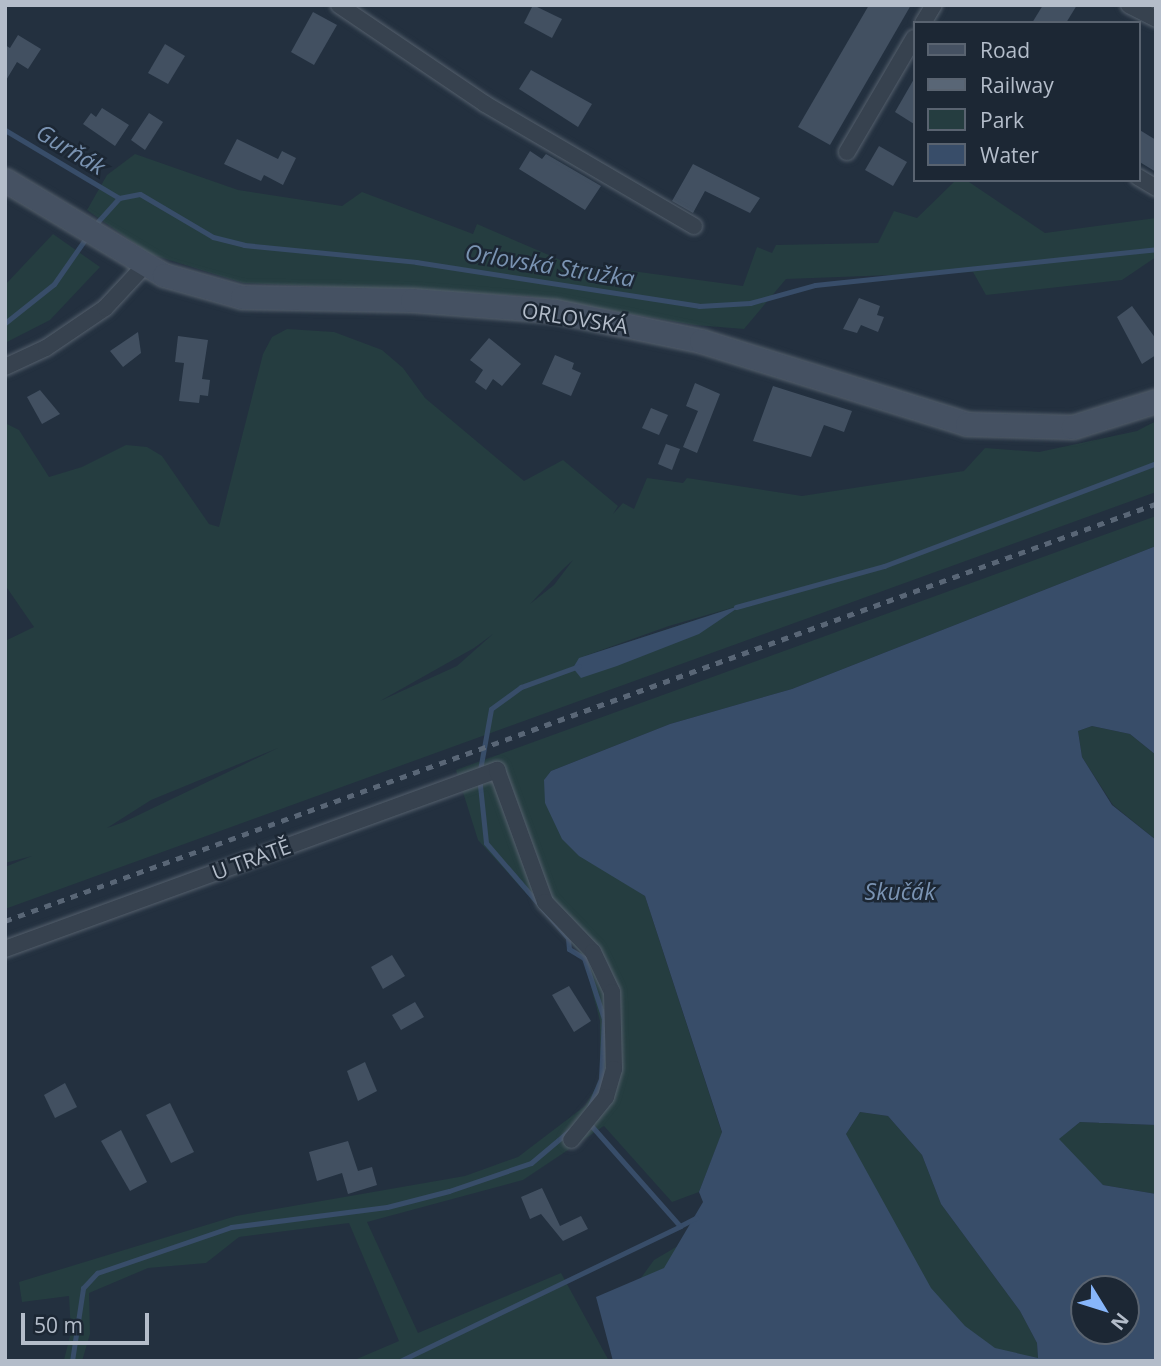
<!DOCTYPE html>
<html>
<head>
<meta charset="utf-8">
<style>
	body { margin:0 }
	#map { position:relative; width:1161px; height:1366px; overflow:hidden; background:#23303f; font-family:"Open Sans",sans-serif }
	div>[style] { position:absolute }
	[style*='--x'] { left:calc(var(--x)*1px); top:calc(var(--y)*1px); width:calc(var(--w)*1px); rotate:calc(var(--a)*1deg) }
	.green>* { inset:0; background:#253d40 }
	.water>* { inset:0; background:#384d69 }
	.stream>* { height:5px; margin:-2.5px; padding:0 2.5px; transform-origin:2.5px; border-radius:2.5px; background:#384d69 }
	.building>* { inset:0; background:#425061 }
	.roads { filter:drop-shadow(0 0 2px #55606d) drop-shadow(0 0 2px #55606d) }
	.minor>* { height:16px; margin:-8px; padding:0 8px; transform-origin:8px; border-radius:8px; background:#37424f }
	.secondary>* { height:23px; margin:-11.5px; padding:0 11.5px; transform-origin:11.5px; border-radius:11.5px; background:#455162 }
	.rail>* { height:5px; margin-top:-2.5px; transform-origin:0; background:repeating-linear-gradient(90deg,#596676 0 7px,transparent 0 14px) }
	span { translate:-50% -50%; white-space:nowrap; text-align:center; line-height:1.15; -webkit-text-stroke:5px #1c2734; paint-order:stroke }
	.street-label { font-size:21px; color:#b4bdca }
	.water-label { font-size:23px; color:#7a93b2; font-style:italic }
	.frame { position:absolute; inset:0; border:7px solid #b4bdca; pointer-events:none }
	.legend { position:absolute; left:913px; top:21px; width:228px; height:161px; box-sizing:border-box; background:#1c2734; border:2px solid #596370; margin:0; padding:9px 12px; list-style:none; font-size:21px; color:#b4bdca }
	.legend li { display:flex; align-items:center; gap:14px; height:35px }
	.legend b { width:35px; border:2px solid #596370 }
	.north { position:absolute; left:1070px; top:1275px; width:70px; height:70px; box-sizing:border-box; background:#1c2734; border:2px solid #596370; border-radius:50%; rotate:128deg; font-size:19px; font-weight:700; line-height:28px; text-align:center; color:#b4bdca }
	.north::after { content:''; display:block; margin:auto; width:24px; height:32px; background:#87b6fb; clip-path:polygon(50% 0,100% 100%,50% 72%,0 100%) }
	.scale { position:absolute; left:21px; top:1313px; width:128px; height:32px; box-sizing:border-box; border:4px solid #b4bdca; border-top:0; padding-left:9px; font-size:21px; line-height:24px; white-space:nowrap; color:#b4bdca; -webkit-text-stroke:5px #1c2734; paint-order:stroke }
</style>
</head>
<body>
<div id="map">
	<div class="green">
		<i style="clip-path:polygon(135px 154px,238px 190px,342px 206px,362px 192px,473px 234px,477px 224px,565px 262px,743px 286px,757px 247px,772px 253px,776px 245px,878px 243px,894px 211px,917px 218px,956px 180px,966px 180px,1045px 233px,1156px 218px,1156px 257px,1122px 280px,986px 295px,973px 272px,786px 279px,744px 329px,694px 325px,528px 296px,243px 283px,150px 254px,87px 210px,107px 175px)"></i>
		<i style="clip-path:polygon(53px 234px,100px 267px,50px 320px,5px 343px,5px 285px)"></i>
		<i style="clip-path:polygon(evenodd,287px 329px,334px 332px,382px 350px,403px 368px,425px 398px,524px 481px,563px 460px,618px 506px,613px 514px,623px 503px,634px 509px,647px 478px,683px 483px,687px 478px,802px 496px,964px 471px,985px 448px,1039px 452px,1137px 431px,1156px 421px,1156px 492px,5px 909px,5px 867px,32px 856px,5px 863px,5px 641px,34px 627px,5px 585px,5px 423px,19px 430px,49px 477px,82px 467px,126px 445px,147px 447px,162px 456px,209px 524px,219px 527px,263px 354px,272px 337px,287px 329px,573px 560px,554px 585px,530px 604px,562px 570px,573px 560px,287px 329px,738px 606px,579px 658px,669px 626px,738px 606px,287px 329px,493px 634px,457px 666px,380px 701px,474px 648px,493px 634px,287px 329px,278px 748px,124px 822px,107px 828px,151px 800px,278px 748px)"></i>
		<i style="clip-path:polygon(1156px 516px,1156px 546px,792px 689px,670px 724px,551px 771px,545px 779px,545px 803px,627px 884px,645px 896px,722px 1133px,699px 1192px,672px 1202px,604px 1126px,523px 1180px,367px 1222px,418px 1333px,561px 1273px,609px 1361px,352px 1361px,399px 1341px,349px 1223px,239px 1237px,206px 1263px,148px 1268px,89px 1293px,90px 1334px,82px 1361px,64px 1360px,71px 1332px,69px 1296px,22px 1302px,19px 1282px,236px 1216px,465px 1176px,518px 1157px,585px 1106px,600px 1080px,600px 1021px,583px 956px,478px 840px,456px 770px)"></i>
		<i style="clip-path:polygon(1092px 726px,1130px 734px,1156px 755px,1156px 840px,1113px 805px,1082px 757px,1078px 731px)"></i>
		<i style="clip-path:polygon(860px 1112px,888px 1116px,922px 1155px,941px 1204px,1020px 1311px,1037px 1343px,1038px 1358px,614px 1361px,630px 1293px,654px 1260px,822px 1161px,853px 1151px,846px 1134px)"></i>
		<i style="clip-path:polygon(1080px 1122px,1156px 1125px,1156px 1194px,1103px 1185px,1078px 1162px,1058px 1139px)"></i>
	</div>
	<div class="water">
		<i style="clip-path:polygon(evenodd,1156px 546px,1156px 755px,1130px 734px,1092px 726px,1078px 731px,1082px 757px,1112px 805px,1156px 840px,1156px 1125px,1080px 1122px,1059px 1139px,1103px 1185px,1156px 1194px,1156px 1361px,613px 1361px,596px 1297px,664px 1268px,703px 1202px,699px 1192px,722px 1132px,645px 896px,579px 856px,562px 839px,545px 803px,544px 780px,551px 771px,670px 724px,792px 689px,1156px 546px,860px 1112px,888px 1116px,922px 1155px,941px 1204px,1020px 1311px,1037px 1343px,1038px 1358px,995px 1348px,965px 1326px,931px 1288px,846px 1134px,860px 1112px,1156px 546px,1084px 1289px,1126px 1289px,1126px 1331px,1084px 1331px,1084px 1289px)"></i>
		<i style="clip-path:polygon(742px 605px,699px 634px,617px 666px,581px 678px,573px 668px,579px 658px)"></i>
	</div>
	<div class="stream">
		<i style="--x:5;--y:130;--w:133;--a:30.8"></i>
		<i style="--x:93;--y:227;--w:39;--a:-48"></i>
		<i style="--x:119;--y:198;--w:21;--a:-11"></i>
		<i style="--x:140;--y:194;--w:85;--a:30.5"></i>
		<i style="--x:213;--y:237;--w:32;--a:14"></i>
		<i style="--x:244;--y:245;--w:173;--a:5.6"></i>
		<i style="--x:416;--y:262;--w:286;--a:8.8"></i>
		<i style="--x:699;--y:306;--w:51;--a:-3.4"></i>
		<i style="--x:750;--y:303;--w:67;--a:-15.5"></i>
		<i style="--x:815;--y:285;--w:343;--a:-6"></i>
		<i style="--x:5;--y:323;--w:63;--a:-38.5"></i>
		<i style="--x:54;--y:284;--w:60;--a:-55.2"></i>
		<i style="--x:736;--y:607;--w:154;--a:-15.5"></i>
		<i style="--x:884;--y:566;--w:291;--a:-20.7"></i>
		<i style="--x:579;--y:666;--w:62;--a:160.1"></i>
		<i style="--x:521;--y:687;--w:37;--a:144"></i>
		<i style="--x:491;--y:709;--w:68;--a:100.2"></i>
		<i style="--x:479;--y:776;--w:67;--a:84"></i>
		<i style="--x:486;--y:843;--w:125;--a:49.2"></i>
		<i style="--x:568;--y:938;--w:11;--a:85"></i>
		<i style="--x:569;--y:949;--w:17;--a:31"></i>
		<i style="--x:584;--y:958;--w:64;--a:71.8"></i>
		<i style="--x:604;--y:1019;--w:60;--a:92.9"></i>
		<i style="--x:601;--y:1079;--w:30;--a:113"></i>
		<i style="--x:588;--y:1122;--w:139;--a:48.5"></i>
		<i style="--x:680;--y:1226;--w:18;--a:-27"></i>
		<i style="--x:72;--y:1361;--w:74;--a:-81.4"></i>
		<i style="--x:83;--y:1288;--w:21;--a:-47"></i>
		<i style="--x:97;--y:1273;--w:142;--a:-18.9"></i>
		<i style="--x:231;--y:1227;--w:157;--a:-7.3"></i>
		<i style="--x:387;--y:1207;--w:64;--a:-14.5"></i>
		<i style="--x:449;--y:1191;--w:87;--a:-18.9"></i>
		<i style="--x:531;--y:1163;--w:51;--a:-40.2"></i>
		<i style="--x:400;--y:1361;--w:311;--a:-25.7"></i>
	</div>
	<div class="building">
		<i style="clip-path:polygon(533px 5px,562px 19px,552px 38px,524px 23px)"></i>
		<i style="clip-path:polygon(869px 5px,911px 5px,830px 145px,798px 127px)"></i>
		<i style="clip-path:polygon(1043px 5px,1077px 5px,1066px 23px,1032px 23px)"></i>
		<i style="clip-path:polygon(313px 12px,337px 25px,314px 65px,291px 52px)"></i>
		<i style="clip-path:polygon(18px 35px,41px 49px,28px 69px,17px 62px,5px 82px,5px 45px,10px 48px)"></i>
		<i style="clip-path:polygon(165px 44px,185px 56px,168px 84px,148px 73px)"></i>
		<i style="clip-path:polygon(531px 70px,592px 104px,578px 127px,519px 89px)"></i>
		<i style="clip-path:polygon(914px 79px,914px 124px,895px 112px)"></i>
		<i style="clip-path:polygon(102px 108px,129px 125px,115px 146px,83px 124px,91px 113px,96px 117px)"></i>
		<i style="clip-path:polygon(149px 113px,163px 122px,145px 150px,131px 140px)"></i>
		<i style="clip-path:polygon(1138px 129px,1156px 140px,1156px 172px,1138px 161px)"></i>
		<i style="clip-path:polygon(237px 139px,278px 159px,282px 151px,296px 158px,283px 185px,264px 175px,261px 181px,224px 164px)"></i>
		<i style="clip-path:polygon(879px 146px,907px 162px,893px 186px,865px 170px)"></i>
		<i style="clip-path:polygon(530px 151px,542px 159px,546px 154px,601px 186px,585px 210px,519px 169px)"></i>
		<i style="clip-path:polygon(693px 164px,760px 198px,750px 213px,705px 191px,693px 213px,672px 201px)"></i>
		<i style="clip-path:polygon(859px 298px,880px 306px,877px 315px,884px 317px,878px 332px,861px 325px,857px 333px,843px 329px)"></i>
		<i style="clip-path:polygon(1132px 306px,1156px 339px,1156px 355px,1142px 364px,1117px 317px)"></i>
		<i style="clip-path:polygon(138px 332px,141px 353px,123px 367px,110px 351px)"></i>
		<i style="clip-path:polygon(178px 336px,208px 340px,202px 379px,210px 380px,208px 396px,200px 395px,199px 403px,179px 401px,184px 363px,175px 362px)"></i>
		<i style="clip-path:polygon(489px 338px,521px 364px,502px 386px,493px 379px,486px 390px,475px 382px,483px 370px,470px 360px)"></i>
		<i style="clip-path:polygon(555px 355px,574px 363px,572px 369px,581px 373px,571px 396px,542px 384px)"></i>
		<i style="clip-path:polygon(695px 383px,720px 394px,697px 453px,683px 447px,698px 411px,686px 406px)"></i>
		<i style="clip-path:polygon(773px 386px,852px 411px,844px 432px,824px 425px,811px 457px,753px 441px)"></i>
		<i style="clip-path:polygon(40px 390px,60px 414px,42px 424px,27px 397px)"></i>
		<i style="clip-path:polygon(651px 408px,668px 415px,659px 435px,642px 428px)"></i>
		<i style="clip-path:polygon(666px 444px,680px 449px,672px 470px,658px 464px)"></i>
		<i style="clip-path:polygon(392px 955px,405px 976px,383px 989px,371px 967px)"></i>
		<i style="clip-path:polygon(569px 986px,591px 1021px,574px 1032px,552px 995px)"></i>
		<i style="clip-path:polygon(415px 1002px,424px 1017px,401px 1030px,392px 1015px)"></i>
		<i style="clip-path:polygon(365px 1062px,377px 1091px,358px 1101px,347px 1071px)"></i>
		<i style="clip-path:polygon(65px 1083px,77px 1107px,55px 1118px,44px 1095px)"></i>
		<i style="clip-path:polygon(170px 1103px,194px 1152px,171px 1163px,146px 1115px)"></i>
		<i style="clip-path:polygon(121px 1130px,147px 1182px,130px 1191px,101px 1141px)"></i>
		<i style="clip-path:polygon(348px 1141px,358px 1171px,372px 1167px,377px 1185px,348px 1194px,342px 1173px,317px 1181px,309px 1152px)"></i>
		<i style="clip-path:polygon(542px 1188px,560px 1226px,581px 1216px,588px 1229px,563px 1241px,541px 1214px,530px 1219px,521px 1197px)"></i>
	</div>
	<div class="roads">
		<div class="minor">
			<i style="--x:339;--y:5;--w:176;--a:34.1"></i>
			<i style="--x:485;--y:104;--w:242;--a:30.3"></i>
			<i style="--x:1129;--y:5;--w:30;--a:27"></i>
			<i style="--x:923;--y:23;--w:21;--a:-59"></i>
			<i style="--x:847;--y:152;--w:132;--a:-59.6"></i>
			<i style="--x:1138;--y:177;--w:21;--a:31"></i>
			<i style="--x:5;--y:367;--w:45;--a:-24.9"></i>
			<i style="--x:46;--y:348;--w:71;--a:-34.1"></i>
			<i style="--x:105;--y:308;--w:60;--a:-47"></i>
			<i style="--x:5;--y:949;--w:524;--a:-19.99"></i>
			<i style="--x:497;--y:770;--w:140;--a:70"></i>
			<i style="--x:545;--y:902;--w:69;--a:46.2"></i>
			<i style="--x:593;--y:952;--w:44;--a:64.6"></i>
			<i style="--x:612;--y:992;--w:77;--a:88.5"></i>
			<i style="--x:614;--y:1069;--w:29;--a:106"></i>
			<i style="--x:606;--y:1097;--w:55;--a:129.1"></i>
		</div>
		<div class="secondary">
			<i style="--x:5;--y:180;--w:185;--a:30.9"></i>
			<i style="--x:164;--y:275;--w:81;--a:15.8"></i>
			<i style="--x:242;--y:297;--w:170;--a:1"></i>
			<i style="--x:412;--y:300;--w:144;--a:4.4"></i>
			<i style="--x:556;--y:311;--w:148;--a:11.7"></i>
			<i style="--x:701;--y:341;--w:279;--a:17.3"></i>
			<i style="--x:967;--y:424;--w:106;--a:1.6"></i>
			<i style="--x:1073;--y:427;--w:87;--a:-17.4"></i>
		</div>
	</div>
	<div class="rail">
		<i style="--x:5;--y:921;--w:1224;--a:-19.92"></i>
	</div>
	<div class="street-label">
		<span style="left:575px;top:318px;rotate:9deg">ORLOVSKÁ</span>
		<span style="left:251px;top:859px;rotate:-20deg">U TRATĚ</span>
	</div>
	<div class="water-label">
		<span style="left:71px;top:149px;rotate:31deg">Gurňák</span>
		<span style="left:550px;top:265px;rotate:9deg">Orlovská Stružka</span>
		<span style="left:900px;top:891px">Skučák</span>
	</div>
	<div class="frame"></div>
	<ul class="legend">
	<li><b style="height:9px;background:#455162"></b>Road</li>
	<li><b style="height:9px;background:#596676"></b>Railway</li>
	<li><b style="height:19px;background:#253d40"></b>Park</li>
	<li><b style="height:19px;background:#384d69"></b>Water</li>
	</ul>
	<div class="north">N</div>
	<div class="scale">50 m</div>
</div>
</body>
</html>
